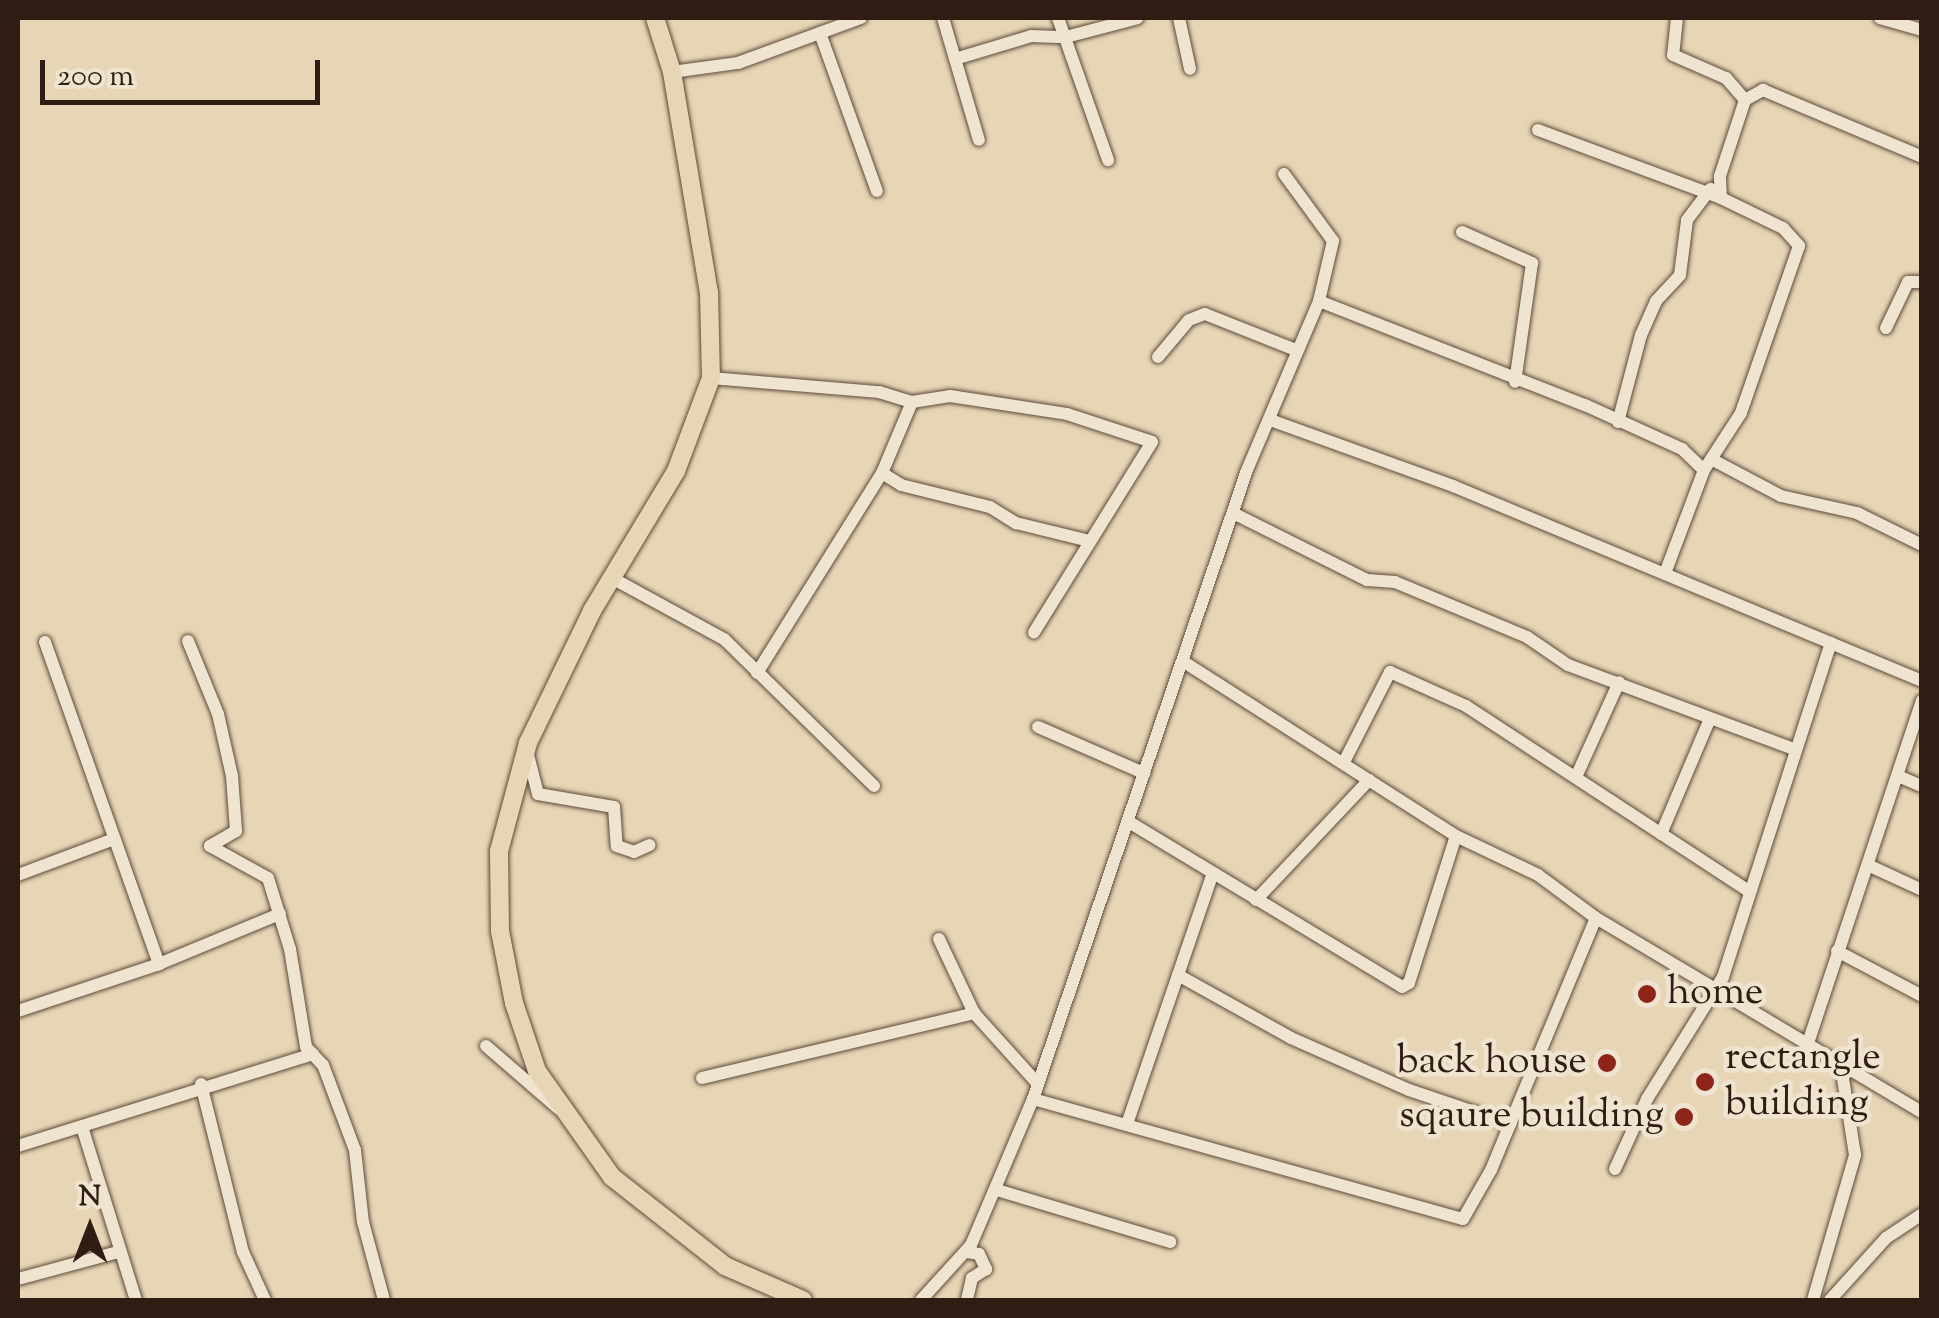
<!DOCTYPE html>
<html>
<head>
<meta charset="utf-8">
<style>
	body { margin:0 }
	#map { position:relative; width:1939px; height:1318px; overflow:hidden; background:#e7d6b5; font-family:"Sorts Mill Goudy",serif }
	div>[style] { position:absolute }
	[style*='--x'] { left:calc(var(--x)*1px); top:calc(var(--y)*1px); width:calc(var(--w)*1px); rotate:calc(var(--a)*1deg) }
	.roads { filter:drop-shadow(0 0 2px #5d4a3b) drop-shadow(0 0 2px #5d4a3b) }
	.minor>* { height:12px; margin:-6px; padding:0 6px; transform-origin:6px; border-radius:6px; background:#efe4cf }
	.major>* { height:18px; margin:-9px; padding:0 9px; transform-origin:9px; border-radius:9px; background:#e7d6b5 }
	.dots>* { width:28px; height:28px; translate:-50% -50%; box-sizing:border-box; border:5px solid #efe4cf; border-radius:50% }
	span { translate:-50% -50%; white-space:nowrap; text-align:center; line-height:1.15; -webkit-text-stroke:9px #efe4cf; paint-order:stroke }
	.poi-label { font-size:40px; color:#2f1c12 }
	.left { translate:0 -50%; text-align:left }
	.right { translate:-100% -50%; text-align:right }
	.frame { position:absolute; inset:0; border:20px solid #2f1c12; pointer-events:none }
	.north { position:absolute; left:40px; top:1178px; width:100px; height:100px; -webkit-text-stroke:8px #efe4cf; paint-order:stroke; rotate:0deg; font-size:28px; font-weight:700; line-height:40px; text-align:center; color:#2f1c12 }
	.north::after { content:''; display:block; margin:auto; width:35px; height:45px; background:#2f1c12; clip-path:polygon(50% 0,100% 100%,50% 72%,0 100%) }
	.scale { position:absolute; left:40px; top:60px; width:280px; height:45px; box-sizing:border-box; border:5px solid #2f1c12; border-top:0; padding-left:12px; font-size:30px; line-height:35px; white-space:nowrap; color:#2f1c12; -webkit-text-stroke:8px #efe4cf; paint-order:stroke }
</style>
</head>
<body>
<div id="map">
	<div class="roads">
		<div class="minor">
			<i style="--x:943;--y:18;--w:127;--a:73.6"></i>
			<i style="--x:1058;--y:18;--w:151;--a:70.6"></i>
			<i style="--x:1179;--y:18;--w:52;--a:77.8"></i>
			<i style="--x:1677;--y:18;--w:37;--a:96"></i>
			<i style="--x:1673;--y:55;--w:58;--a:23.5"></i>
			<i style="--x:1726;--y:78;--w:29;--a:49"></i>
			<i style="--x:1880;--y:18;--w:44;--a:15.9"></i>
			<i style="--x:820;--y:33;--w:168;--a:70.2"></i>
			<i style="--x:955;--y:59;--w:79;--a:-16.8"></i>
			<i style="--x:1031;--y:36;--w:35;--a:2"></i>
			<i style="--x:1066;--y:37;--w:74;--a:-14.8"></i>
			<i style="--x:672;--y:72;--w:67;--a:-7.8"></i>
			<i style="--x:738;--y:63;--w:131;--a:-20.1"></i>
			<i style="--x:1538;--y:130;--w:195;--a:20.4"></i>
			<i style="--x:1721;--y:198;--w:69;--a:25.8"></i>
			<i style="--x:1783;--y:228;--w:24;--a:48"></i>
			<i style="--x:1799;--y:246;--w:177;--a:109.2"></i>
			<i style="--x:1741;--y:413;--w:68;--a:123"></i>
			<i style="--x:1704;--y:470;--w:110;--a:110.7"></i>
			<i style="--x:1721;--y:198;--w:22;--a:-93"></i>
			<i style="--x:1720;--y:176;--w:80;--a:-71.8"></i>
			<i style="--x:1745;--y:100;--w:21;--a:-29"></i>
			<i style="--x:1763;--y:90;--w:173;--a:22.8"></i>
			<i style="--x:1462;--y:232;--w:77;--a:23.9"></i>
			<i style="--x:1532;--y:263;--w:120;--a:98.1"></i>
			<i style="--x:1319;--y:301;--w:286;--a:21.4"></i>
			<i style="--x:1585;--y:405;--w:107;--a:24.4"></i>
			<i style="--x:1682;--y:449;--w:30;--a:44"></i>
			<i style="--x:1886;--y:328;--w:51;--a:-64.4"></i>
			<i style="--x:1908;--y:282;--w:14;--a:0"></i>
			<i style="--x:1158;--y:357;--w:48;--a:-50"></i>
			<i style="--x:1189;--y:320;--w:17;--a:-21"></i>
			<i style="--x:1205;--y:314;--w:98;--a:21.6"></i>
			<i style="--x:711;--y:378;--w:169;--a:4.8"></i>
			<i style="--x:879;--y:392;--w:34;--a:17"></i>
			<i style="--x:912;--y:402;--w:38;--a:-9"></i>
			<i style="--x:950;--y:396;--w:118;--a:8.7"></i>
			<i style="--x:1067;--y:414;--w:89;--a:18.2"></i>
			<i style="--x:1152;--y:442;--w:224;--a:121.8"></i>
			<i style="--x:1270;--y:420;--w:195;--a:19.8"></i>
			<i style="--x:1453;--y:486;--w:508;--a:22.58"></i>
			<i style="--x:1618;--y:422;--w:90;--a:-75.2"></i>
			<i style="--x:1641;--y:335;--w:37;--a:-66"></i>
			<i style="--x:1656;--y:301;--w:35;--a:-47"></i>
			<i style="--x:1680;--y:275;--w:55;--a:-82.7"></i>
			<i style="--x:1687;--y:220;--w:39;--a:-53"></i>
			<i style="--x:1713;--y:460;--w:77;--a:27.9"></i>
			<i style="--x:1781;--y:496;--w:78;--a:12.6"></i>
			<i style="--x:1857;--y:513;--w:72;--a:26.2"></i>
			<i style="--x:882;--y:473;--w:22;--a:32"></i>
			<i style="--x:901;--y:485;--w:92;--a:13.9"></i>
			<i style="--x:990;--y:507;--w:31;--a:32"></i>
			<i style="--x:1016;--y:523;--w:71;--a:13.8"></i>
			<i style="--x:1233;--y:513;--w:150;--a:26.6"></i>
			<i style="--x:1367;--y:580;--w:28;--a:4"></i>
			<i style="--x:1395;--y:582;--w:143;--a:22.6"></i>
			<i style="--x:1527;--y:637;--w:50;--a:34.3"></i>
			<i style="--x:1568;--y:665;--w:241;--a:20.4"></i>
			<i style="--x:612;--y:578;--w:128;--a:28.6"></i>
			<i style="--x:724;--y:639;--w:210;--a:44.4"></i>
			<i style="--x:188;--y:641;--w:79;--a:67.7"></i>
			<i style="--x:218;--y:714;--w:64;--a:77.3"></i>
			<i style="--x:232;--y:776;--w:55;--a:85.8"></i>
			<i style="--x:236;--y:831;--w:30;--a:150"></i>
			<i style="--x:45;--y:642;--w:342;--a:70.5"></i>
			<i style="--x:1184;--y:662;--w:323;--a:32.6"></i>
			<i style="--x:1456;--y:836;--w:91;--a:25.4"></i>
			<i style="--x:1538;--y:875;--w:72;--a:36.6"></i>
			<i style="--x:1596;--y:918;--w:379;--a:30.8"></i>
			<i style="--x:757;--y:673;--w:236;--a:-58"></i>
			<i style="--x:882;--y:473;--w:77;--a:-67.1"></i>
			<i style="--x:1038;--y:727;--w:116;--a:23.5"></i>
			<i style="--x:528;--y:755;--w:40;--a:75.6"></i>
			<i style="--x:538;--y:794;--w:77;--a:9.7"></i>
			<i style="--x:614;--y:807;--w:39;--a:86"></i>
			<i style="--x:617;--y:846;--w:18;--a:19"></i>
			<i style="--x:634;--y:852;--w:17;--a:-24"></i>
			<i style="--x:1345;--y:760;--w:99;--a:-62.9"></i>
			<i style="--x:1390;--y:672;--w:83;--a:24.1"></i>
			<i style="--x:1466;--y:706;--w:339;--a:33.2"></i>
			<i style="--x:1898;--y:776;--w:26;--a:23"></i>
			<i style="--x:1576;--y:777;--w:104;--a:-65.6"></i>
			<i style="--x:1129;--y:822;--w:319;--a:31.1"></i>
			<i style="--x:1402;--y:987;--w:8;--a:-30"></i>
			<i style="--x:1409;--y:983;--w:154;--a:-72.3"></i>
			<i style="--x:1661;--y:834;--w:123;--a:-67"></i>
			<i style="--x:210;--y:846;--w:66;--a:28.9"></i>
			<i style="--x:268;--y:878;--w:74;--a:72.8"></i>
			<i style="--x:290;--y:949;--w:99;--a:80.7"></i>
			<i style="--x:306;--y:1047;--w:25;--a:47"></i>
			<i style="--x:323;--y:1065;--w:91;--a:69.4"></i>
			<i style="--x:355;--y:1150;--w:72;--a:83.7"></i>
			<i style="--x:363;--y:1222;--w:81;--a:74.9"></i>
			<i style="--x:1870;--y:866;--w:57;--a:24.8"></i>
			<i style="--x:18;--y:875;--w:103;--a:-20.6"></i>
			<i style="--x:1256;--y:900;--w:165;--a:-46.7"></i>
			<i style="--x:939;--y:939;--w:82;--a:64.7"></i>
			<i style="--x:974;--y:1013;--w:94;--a:48"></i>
			<i style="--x:1837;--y:951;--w:96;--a:27.9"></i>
			<i style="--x:1178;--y:975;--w:129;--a:29.1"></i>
			<i style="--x:1291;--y:1038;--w:129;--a:23.8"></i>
			<i style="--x:1409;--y:1090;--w:107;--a:18.6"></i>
			<i style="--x:18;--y:1011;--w:149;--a:-18.4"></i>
			<i style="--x:159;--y:964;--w:131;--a:-22.5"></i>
			<i style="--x:1809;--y:1040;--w:358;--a:-71.6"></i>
			<i style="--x:486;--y:1046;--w:96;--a:40.8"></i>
			<i style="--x:702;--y:1078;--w:280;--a:-13.4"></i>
			<i style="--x:201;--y:1084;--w:173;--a:76"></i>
			<i style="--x:243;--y:1252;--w:53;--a:65.4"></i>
			<i style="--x:1033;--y:1099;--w:446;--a:15.6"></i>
			<i style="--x:1463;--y:1219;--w:56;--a:-60.3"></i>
			<i style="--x:1491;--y:1170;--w:273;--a:-67.4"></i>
			<i style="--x:1127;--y:1124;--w:265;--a:-71.1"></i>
			<i style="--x:83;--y:1130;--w:178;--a:72.7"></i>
			<i style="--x:18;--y:1146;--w:309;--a:-17.3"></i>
			<i style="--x:1615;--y:1169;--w:77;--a:-65.4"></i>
			<i style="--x:1647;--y:1099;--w:144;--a:-58.1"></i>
			<i style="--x:1723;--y:977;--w:351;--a:-72.1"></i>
			<i style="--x:997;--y:1190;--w:181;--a:16.7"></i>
			<i style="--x:967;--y:1252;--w:12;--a:9"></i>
			<i style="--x:979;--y:1254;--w:17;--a:65"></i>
			<i style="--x:986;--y:1269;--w:17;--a:147"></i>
			<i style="--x:972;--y:1278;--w:23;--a:103"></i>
			<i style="--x:18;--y:1279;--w:104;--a:-15.1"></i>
			<i style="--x:921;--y:1300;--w:74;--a:-47.7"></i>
			<i style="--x:971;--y:1245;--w:159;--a:-67"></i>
			<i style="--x:1033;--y:1099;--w:664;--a:-71.21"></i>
			<i style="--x:1247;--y:470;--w:184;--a:-66.9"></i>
			<i style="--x:1319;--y:301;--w:62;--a:-76.9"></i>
			<i style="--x:1333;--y:241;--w:83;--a:-126.2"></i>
			<i style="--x:1813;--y:1300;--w:151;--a:-73.8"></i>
			<i style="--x:1855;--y:1155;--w:97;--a:-98.9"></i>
			<i style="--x:1830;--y:1300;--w:84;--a:-47.9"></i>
			<i style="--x:1886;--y:1238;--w:43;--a:-33.7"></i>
		</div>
		<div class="major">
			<i style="--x:655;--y:18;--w:57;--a:72.5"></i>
			<i style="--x:672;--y:72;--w:223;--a:80.5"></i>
			<i style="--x:709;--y:292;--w:86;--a:88.7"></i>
			<i style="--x:711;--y:378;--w:99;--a:110.6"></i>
			<i style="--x:676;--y:471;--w:163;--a:121"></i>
			<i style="--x:592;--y:611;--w:147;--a:115.9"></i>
			<i style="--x:528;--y:743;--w:112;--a:105"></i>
			<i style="--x:499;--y:851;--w:80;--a:89.3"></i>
			<i style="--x:500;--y:931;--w:73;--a:79"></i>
			<i style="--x:514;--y:1003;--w:72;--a:71.3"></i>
			<i style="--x:537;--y:1071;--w:130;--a:54.7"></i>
			<i style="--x:612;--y:1177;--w:144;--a:38.2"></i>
			<i style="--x:725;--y:1266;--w:85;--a:23.6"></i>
		</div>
	</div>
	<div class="dots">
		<i style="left:1647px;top:994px;background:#8f2418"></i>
		<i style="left:1607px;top:1063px;background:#8f2418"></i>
		<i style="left:1705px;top:1082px;background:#8f2418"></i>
		<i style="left:1684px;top:1117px;background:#8f2418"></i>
	</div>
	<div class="poi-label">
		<span class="left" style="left:1667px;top:994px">home</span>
		<span class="left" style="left:1725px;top:1082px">rectangle<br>building</span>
		<span class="right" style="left:1587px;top:1063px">back house</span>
		<span class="right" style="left:1664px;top:1117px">sqaure building</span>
	</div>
	<div class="frame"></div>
	<div class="north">N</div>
	<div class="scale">200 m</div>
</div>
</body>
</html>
